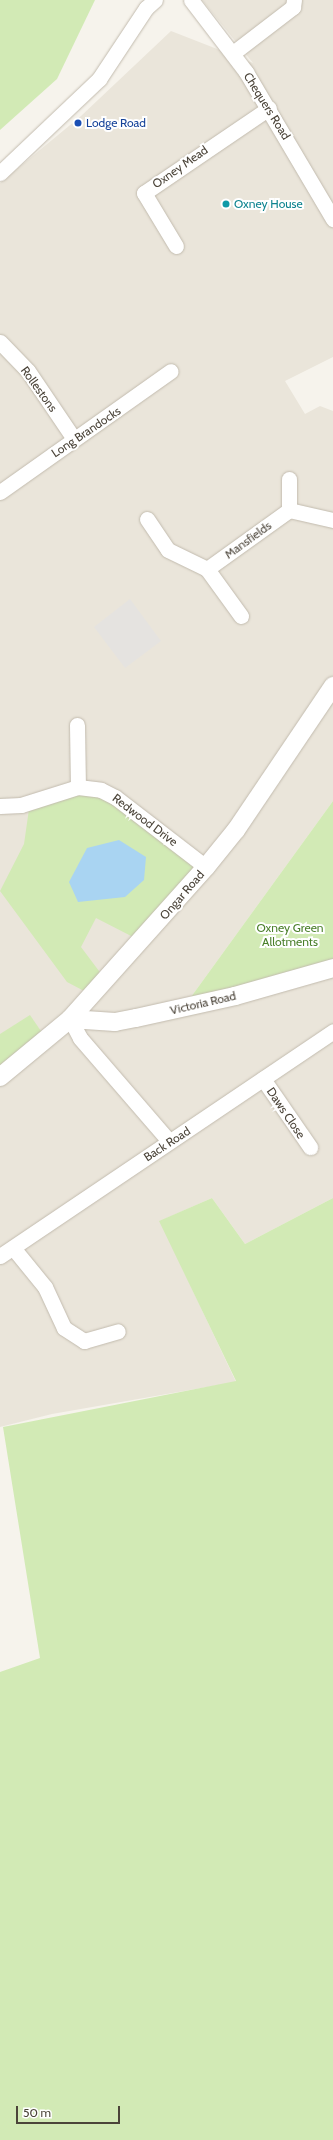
<!DOCTYPE html>
<html>
<head>
<meta charset="utf-8">
<style>
	body { margin:0 }
	#map { position:relative; width:333px; height:2140px; overflow:hidden; background:#f6f3ec; font-family:Cabin,sans-serif }
	div>[style] { position:absolute }
	[style*='--x'] { left:calc(var(--x)*1px); top:calc(var(--y)*1px); width:calc(var(--w)*1px); rotate:calc(var(--a)*1deg) }
	.residential>* { inset:0; background:#eae5da }
	.green>* { inset:0; background:#d2eab5 }
	.parking>* { inset:0; background:#e5e3e0 }
	.water>* { inset:0; background:#a9d4f2 }
	.roads { filter:drop-shadow(0 0 1px #c2bbae) drop-shadow(0 0 1px #c2bbae) }
	.minor>* { height:15px; margin:-7.5px; padding:0 7.5px; transform-origin:7.5px; border-radius:7.5px; background:#fff }
	.tertiary>* { height:18px; margin:-9px; padding:0 9px; transform-origin:9px; border-radius:9px; background:#fff }
	.dots>* { width:11px; height:11px; translate:-50% -50%; box-sizing:border-box; border:2px solid #fff; border-radius:50% }
	span { translate:-50% -50%; white-space:nowrap; text-align:center; line-height:1.15; -webkit-text-stroke:4px #fff; paint-order:stroke }
	.street-label { font-size:12px; color:#4b4439 }
	.transit-label { font-size:12px; color:#164399 }
	.left { translate:0 -50%; text-align:left }
	.culture-label { font-size:12px; color:#0d838f }
	.park-label { font-size:12px; color:#4a7f2a }
	.scale { position:absolute; left:16px; top:2106px; width:104px; height:18px; box-sizing:border-box; border:2px solid #4b4439; border-top:0; padding-left:5px; font-size:12px; line-height:14px; white-space:nowrap; color:#4b4439; -webkit-text-stroke:3px #fff; paint-order:stroke }
</style>
</head>
<body>
<div id="map">
	<div class="residential">
		<i style="clip-path:polygon(202px 0,333px 0,333px 357px,285px 381px,305px 414px,320px 406px,333px 411px,333px 801px,183px 1008px,333px 968px,333px 1198px,245px 1244px,212px 1198px,160px 1221px,236px 1382px,52px 1414px,0 1427px,0 183px,81px 116px,171px 31px,253px 63px)"></i>
	</div>
	<div class="green">
		<i style="clip-path:polygon(0 0,95px 0,57px 79px,0 130px)"></i>
		<i style="clip-path:polygon(91px 792px,114px 804px,201px 867px,135px 938px,96px 918px,81px 947px,102px 975px,86px 992px,67px 982px,0 891px,24px 844px,30px 802px)"></i>
		<i style="clip-path:polygon(333px 801px,333px 968px,183px 1008px)"></i>
		<i style="clip-path:polygon(30px 1015px,47px 1040px,0 1077px,0 1034px)"></i>
		<i style="clip-path:polygon(212px 1198px,245px 1244px,333px 1198px,333px 2140px,0 2140px,0 1672px,40px 1658px,3px 1427px,236px 1381px,159px 1221px)"></i>
	</div>
	<div class="parking">
		<i style="clip-path:polygon(130px 599px,161px 641px,125px 668px,94px 627px)"></i>
	</div>
	<div class="water">
		<i style="clip-path:polygon(119px 840px,146px 857px,144px 880px,125px 897px,78px 902px,69px 882px,87px 848px)"></i>
	</div>
	<div class="roads">
		<div class="minor">
			<i style="--x:191;--y:0;--w:91;--a:52.6"></i>
			<i style="--x:246;--y:72;--w:171;--a:59.4"></i>
			<i style="--x:233;--y:53;--w:76;--a:-37.5"></i>
			<i style="--x:293;--y:7;--w:7;--a:-82"></i>
			<i style="--x:0;--y:173;--w:137;--a:-43.5"></i>
			<i style="--x:99;--y:79;--w:85;--a:-56.5"></i>
			<i style="--x:146;--y:8;--w:12;--a:-42"></i>
			<i style="--x:176;--y:246;--w:62;--a:-121.1"></i>
			<i style="--x:144;--y:193;--w:151;--a:-34.2"></i>
			<i style="--x:0;--y:342;--w:40;--a:46"></i>
			<i style="--x:28;--y:371;--w:82;--a:55.9"></i>
			<i style="--x:0;--y:492;--w:209;--a:-35.3"></i>
			<i style="--x:289;--y:510;--w:45;--a:12.8"></i>
			<i style="--x:147;--y:519;--w:37;--a:56"></i>
			<i style="--x:168;--y:550;--w:43;--a:26"></i>
			<i style="--x:241;--y:616;--w:58;--a:-125.9"></i>
			<i style="--x:207;--y:569;--w:101;--a:-35.7"></i>
			<i style="--x:289;--y:510;--w:31;--a:-90"></i>
			<i style="--x:77;--y:725;--w:62;--a:89.1"></i>
			<i style="--x:78;--y:787;--w:23;--a:7"></i>
			<i style="--x:101;--y:790;--w:16;--a:27"></i>
			<i style="--x:115;--y:797;--w:115;--a:37.6"></i>
			<i style="--x:0;--y:806;--w:21;--a:-3"></i>
			<i style="--x:21;--y:805;--w:60;--a:-17.5"></i>
			<i style="--x:70;--y:1019;--w:21;--a:62"></i>
			<i style="--x:80;--y:1038;--w:136;--a:49.2"></i>
			<i style="--x:263;--y:1079;--w:83;--a:55.3"></i>
			<i style="--x:14;--y:1249;--w:49;--a:50.8"></i>
			<i style="--x:45;--y:1287;--w:45;--a:65.1"></i>
			<i style="--x:64;--y:1328;--w:24;--a:33"></i>
			<i style="--x:84;--y:1341;--w:35;--a:-16"></i>
			<i style="--x:0;--y:1256;--w:402;--a:-34"></i>
		</div>
		<div class="tertiary">
			<i style="--x:70;--y:1019;--w:45;--a:3.8"></i>
			<i style="--x:115;--y:1022;--w:21;--a:-11"></i>
			<i style="--x:136;--y:1018;--w:101;--a:-12.5"></i>
			<i style="--x:235;--y:996;--w:102;--a:-15.9"></i>
			<i style="--x:0;--y:1077;--w:91;--a:-39.6"></i>
			<i style="--x:70;--y:1019;--w:204;--a:-48.2"></i>
			<i style="--x:206;--y:867;--w:48;--a:-51"></i>
			<i style="--x:236;--y:830;--w:174;--a:-56"></i>
		</div>
	</div>
	<div class="dots">
		<i style="left:78px;top:123px;background:#1a4fb4"></i>
		<i style="left:226px;top:204px;background:#0f9aa8"></i>
	</div>
	<div class="street-label">
		<span style="left:267px;top:106px;rotate:58deg">Chequers Road</span>
		<span style="left:180px;top:167px;rotate:-35deg">Oxney Mead</span>
		<span style="left:39px;top:389px;rotate:54deg">Rollestons</span>
		<span style="left:86px;top:432px;rotate:-34deg">Long Brandocks</span>
		<span style="left:248px;top:540px;rotate:-36deg">Mansfields</span>
		<span style="left:145px;top:820px;rotate:37deg">Redwood Drive</span>
		<span style="left:182px;top:895px;rotate:-49deg">Ongar Road</span>
		<span style="left:203px;top:1003px;rotate:-13deg">Victoria Road</span>
		<span style="left:286px;top:1113px;rotate:56deg">Daws Close</span>
		<span style="left:167px;top:1144px;rotate:-33deg">Back Road</span>
	</div>
	<div class="transit-label">
		<span class="left" style="left:86px;top:123px">Lodge Road</span>
	</div>
	<div class="culture-label">
		<span class="left" style="left:234px;top:204px">Oxney House</span>
	</div>
	<div class="park-label">
		<span style="left:290px;top:935px">Oxney Green<br>Allotments</span>
	</div>
	<div class="scale">50 m</div>
</div>
</body>
</html>
